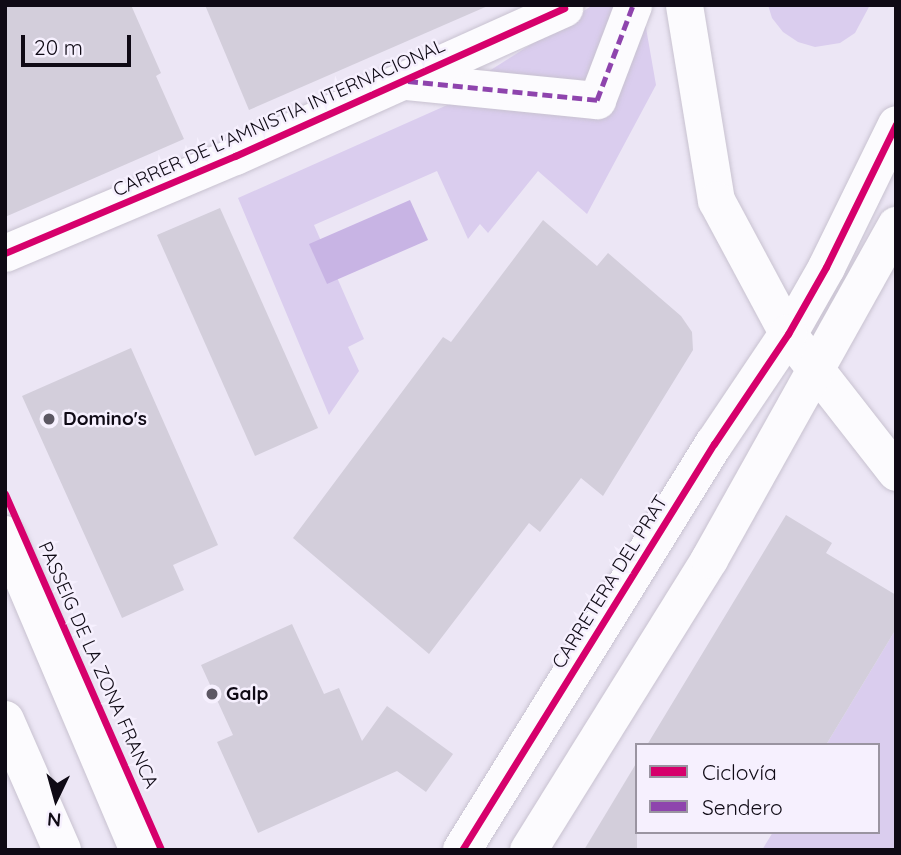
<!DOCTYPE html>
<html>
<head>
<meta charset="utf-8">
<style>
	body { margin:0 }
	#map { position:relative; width:901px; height:855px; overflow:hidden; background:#ece6f5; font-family:Quicksand,sans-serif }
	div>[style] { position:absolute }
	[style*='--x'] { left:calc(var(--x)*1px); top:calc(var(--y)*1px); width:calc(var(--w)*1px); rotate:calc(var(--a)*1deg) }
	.green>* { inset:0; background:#dacdee }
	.water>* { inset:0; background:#c8b4e4 }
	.building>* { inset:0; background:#d3cedb }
	.roads { filter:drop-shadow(0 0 2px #c8c2d0) drop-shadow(0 0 2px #c8c2d0) }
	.minor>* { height:37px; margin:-18.5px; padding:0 18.5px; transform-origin:18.5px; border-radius:18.5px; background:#fcfbfe }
	.tertiary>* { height:38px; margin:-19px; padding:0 19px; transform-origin:19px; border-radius:19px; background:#fcfbfe }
	.secondary>* { height:38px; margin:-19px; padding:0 19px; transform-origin:19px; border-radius:19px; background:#fcfbfe }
	.quiet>* { height:5px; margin-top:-2.5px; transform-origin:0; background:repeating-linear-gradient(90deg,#8e44ad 0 10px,transparent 0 15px) }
	.cycleway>* { height:7px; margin:-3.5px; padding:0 3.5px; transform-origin:3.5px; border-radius:3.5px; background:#d6006c }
	.dots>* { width:19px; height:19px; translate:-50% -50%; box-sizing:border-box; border:4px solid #f6f0fe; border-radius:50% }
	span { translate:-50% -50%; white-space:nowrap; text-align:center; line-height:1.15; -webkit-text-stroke:5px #f6f0fe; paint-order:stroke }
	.street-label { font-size:19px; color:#0f0a15 }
	.poi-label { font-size:19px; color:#0f0a15; font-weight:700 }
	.left { translate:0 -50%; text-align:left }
	.frame { position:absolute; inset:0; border:7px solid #0f0a15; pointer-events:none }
	.legend { position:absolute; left:635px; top:743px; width:245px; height:91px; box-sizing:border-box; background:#f6f0fe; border:2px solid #9a94a1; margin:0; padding:9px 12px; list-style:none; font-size:21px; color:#0f0a15 }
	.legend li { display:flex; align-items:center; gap:14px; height:35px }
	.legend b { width:35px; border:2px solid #9a94a1 }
	.north { position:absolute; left:21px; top:764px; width:70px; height:70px; -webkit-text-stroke:5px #f6f0fe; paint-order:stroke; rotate:185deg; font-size:19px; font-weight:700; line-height:28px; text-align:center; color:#0f0a15 }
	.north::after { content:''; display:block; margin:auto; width:24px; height:32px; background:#0f0a15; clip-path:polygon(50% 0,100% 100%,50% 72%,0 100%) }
	.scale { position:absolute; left:21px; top:35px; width:110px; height:32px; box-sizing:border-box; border:4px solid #0f0a15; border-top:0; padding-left:9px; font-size:21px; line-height:24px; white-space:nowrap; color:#0f0a15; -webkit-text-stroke:5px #f6f0fe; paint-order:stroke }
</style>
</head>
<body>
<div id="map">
	<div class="green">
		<i style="clip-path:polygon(593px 5px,626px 5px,591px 93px,475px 80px)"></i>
		<i style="clip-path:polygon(642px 5px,656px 85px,587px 214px,538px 171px,488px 233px,480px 224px,468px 239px,437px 171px,314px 225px,364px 339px,348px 347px,359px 371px,329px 415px,238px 198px,454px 102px,598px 106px)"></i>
		<i style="clip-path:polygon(768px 5px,870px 5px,855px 33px,840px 43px,815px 47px,798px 42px,783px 32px,772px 18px)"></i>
		<i style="clip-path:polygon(896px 629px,896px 850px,762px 850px,773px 832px,878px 832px,878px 745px,826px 745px)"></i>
	</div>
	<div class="water">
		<i style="clip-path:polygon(410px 200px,428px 240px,327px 284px,309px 244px)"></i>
	</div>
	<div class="building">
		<i style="clip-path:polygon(5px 5px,131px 5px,161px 73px,156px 76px,184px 139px,5px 217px)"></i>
		<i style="clip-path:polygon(205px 5px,490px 5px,249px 110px)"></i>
		<i style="clip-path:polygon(220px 208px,318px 428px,255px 456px,157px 235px)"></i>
		<i style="clip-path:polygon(543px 220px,597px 266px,608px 253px,681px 316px,692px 332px,693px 350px,603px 496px,581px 478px,540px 532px,529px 523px,429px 654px,293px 538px,443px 337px,451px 342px)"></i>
		<i style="clip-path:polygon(131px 348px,218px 545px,173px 565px,184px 590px,122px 618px,22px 396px)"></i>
		<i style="clip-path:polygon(786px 515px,832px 543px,826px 553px,896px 595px,896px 629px,826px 745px,647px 745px)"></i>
		<i style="clip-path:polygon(292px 624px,324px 694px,339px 688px,362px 741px,387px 706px,453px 754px,426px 792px,397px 771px,258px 833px,217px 742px,233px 735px,201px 665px)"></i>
		<i style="clip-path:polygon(637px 762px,637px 850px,584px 850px)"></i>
	</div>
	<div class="roads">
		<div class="minor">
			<i style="--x:684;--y:5;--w:198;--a:80.7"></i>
			<i style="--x:716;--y:200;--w:152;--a:61.8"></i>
			<i style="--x:788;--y:334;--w:175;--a:52"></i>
			<i style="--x:405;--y:81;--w:193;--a:5.7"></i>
			<i style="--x:597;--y:100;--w:102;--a:-69.2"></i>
			<i style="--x:5;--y:253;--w:250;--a:-22.9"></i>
			<i style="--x:235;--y:156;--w:361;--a:-24.2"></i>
			<i style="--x:788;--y:334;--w:77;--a:-60.4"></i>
			<i style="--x:826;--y:267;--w:159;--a:-63.9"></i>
			<i style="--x:528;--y:850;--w:343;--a:-58.1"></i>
			<i style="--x:709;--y:559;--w:383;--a:-60.8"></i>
		</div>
		<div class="tertiary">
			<i style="--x:462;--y:850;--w:478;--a:-58.2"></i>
			<i style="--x:714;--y:444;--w:133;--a:-56.1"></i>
		</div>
		<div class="secondary">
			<i style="--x:5;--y:535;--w:342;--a:67"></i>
			<i style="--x:5;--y:720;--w:142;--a:66.3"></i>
		</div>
	</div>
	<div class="quiet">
		<i style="--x:408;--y:81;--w:190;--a:5.7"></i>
		<i style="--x:597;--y:100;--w:102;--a:-69.2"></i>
	</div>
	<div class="cycleway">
		<i style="--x:5;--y:253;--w:250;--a:-22.9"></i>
		<i style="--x:235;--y:156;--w:361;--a:-24.2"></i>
		<i style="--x:5;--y:494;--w:389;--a:66.3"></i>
		<i style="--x:462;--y:850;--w:478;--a:-58.2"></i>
		<i style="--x:714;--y:444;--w:133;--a:-56.1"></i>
		<i style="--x:788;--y:334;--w:77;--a:-60.4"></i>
		<i style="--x:826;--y:267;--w:159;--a:-63.9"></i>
	</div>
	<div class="dots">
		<i style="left:49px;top:419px;background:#5c5763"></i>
		<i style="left:212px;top:694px;background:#5c5763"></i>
	</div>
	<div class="street-label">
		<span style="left:279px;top:118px;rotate:-24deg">CARRER DE L'AMNISTIA INTERNACIONAL</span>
		<span style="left:610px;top:582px;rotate:-58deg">CARRETERA DEL PRAT</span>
		<span style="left:98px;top:665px;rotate:66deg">PASSEIG DE LA ZONA FRANCA</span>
	</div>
	<div class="poi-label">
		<span class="left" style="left:63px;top:419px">Domino's</span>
		<span class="left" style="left:226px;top:694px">Galp</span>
	</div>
	<div class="frame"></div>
	<ul class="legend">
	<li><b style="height:9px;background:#d6006c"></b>Ciclovía</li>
	<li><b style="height:9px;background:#8e44ad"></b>Sendero</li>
	</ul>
	<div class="north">N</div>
	<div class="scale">20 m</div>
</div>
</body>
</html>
